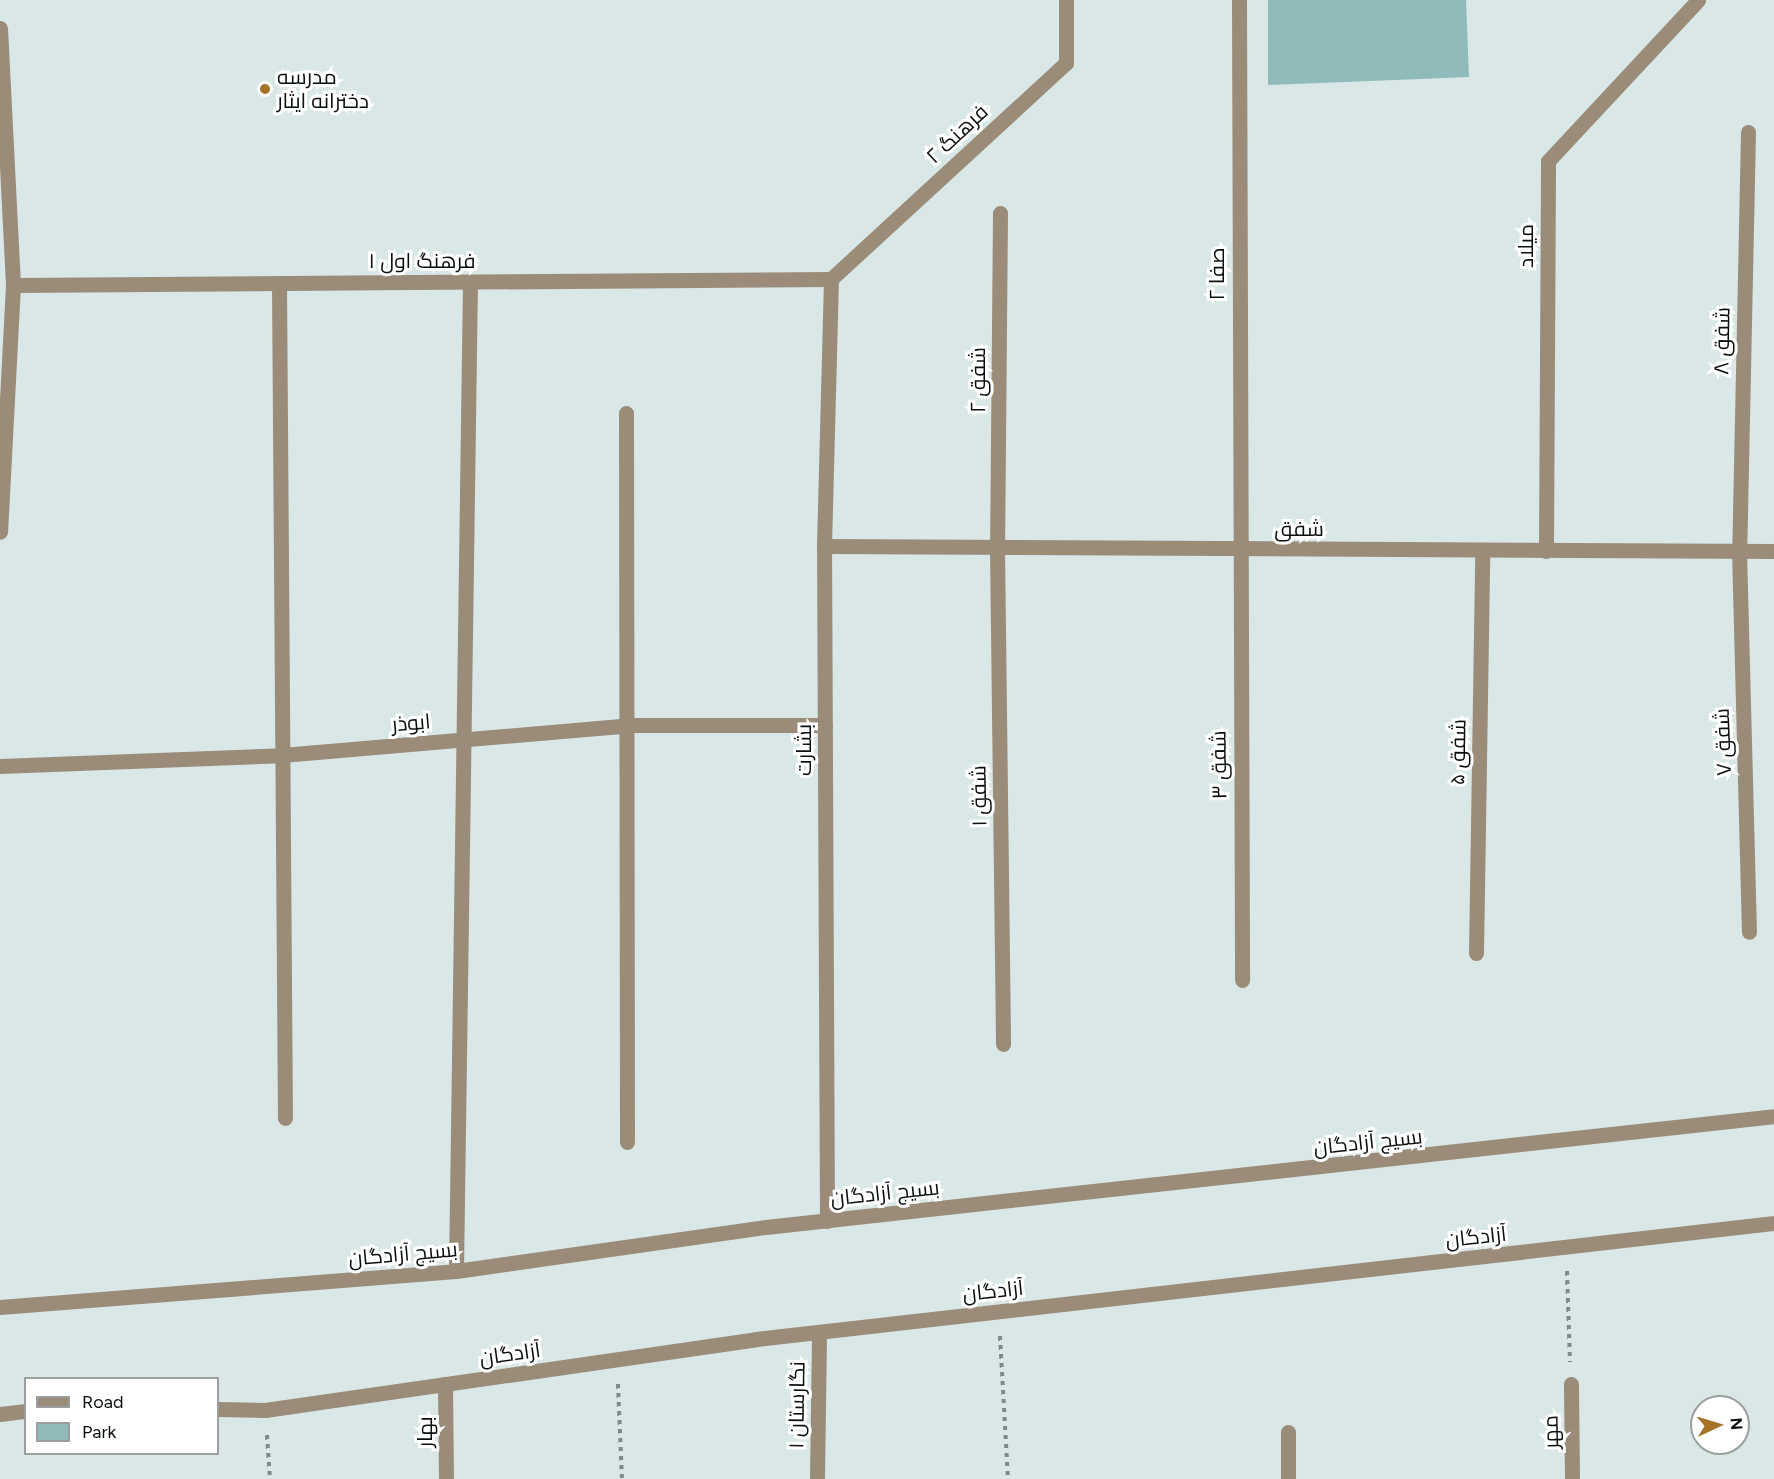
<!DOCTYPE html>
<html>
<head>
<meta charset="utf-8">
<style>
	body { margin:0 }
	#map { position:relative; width:1774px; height:1479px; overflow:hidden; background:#d9e7e7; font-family:Figtree,Cairo,sans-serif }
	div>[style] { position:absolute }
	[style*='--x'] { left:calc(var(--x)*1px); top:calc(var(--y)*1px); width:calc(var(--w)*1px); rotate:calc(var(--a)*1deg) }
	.green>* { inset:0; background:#90bbbb }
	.path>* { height:4px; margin-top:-2px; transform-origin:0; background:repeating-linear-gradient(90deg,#7f8989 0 4.5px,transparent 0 9px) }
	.minor>* { height:15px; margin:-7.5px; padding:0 7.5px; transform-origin:7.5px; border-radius:7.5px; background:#9a8c79 }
	.dots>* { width:16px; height:16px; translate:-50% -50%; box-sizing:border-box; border:3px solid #fff; border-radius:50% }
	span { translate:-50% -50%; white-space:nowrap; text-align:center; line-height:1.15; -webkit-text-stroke:6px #fff; paint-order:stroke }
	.poi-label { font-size:21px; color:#0a0f0f }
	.left { translate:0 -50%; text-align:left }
	.street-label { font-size:21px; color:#0a0f0f }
	.legend { position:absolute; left:24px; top:1377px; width:195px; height:78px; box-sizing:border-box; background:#fff; border:2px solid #9d9f9f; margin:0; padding:8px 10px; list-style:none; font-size:18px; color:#0a0f0f }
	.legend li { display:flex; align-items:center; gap:12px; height:30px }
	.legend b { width:30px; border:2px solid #9d9f9f }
	.north { position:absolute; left:1690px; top:1395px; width:60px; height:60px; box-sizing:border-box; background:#fff; border:2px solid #9d9f9f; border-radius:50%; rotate:86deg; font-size:16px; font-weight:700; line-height:24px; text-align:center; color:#0a0f0f }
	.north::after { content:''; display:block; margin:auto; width:21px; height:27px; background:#a47328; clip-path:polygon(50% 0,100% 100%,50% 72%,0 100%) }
</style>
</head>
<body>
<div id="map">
	<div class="green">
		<i style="clip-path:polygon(1268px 0,1466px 0,1469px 77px,1268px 85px)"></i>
	</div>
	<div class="path">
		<i style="--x:1567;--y:1271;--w:91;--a:88.1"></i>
		<i style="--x:1000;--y:1336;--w:143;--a:86.8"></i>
		<i style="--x:618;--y:1384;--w:95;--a:87.6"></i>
		<i style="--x:267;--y:1435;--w:44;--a:86.1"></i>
	</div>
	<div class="minor">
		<i style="--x:1239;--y:0;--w:980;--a:89.82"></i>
		<i style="--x:0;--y:28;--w:257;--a:87.1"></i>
		<i style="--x:13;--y:285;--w:247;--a:93"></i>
		<i style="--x:1748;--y:132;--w:419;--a:91.2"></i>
		<i style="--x:1739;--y:551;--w:381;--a:88.5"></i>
		<i style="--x:1000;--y:213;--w:335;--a:90.5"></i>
		<i style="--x:997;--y:548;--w:496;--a:89.3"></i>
		<i style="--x:831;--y:279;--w:319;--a:-42.6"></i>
		<i style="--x:1066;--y:63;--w:63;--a:-90"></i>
		<i style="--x:279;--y:283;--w:835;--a:89.59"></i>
		<i style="--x:13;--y:285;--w:818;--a:-0.42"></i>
		<i style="--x:626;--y:413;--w:729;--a:89.92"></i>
		<i style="--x:824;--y:546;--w:950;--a:0.3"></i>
		<i style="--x:1546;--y:551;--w:390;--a:-89.7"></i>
		<i style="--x:1548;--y:161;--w:220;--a:-47"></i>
		<i style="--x:0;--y:766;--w:282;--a:-2.2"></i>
		<i style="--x:282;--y:755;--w:349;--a:-4.9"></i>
		<i style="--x:630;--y:725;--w:195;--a:0"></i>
		<i style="--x:1476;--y:953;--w:402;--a:-89.1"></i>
		<i style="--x:827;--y:1221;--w:675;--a:-90.25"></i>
		<i style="--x:824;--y:546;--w:267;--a:-88.5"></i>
		<i style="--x:456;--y:1271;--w:989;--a:-89.19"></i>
		<i style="--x:0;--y:1307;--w:457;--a:-4.5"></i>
		<i style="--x:456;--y:1271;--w:313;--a:-8.1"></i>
		<i style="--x:766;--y:1227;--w:1014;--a:-6.28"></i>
		<i style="--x:445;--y:1384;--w:95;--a:89.4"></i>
		<i style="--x:1571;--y:1384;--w:95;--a:89.4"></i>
		<i style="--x:218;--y:1409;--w:47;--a:1.2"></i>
		<i style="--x:265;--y:1410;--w:496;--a:-8.2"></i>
		<i style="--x:756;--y:1339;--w:1025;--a:-6.5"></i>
		<i style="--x:0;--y:1414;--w:26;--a:-7"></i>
		<i style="--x:1288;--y:1432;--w:47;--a:90"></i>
		<i style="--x:817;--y:1479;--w:147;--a:-89.2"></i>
	</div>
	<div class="dots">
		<i style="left:265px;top:89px;background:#a47328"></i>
	</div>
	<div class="poi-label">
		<span class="left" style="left:277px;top:89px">مدرسه<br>دخترانه ایثار</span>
	</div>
	<div class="street-label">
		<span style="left:957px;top:134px;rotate:-43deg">فرهنگ ۲</span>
		<span style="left:1526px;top:246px;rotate:-90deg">میلاد</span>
		<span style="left:422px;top:261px">فرهنگ اول ۱</span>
		<span style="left:1217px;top:274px;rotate:-90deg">صفا ۲</span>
		<span style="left:1722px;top:341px;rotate:-89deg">شفق ۸</span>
		<span style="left:978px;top:380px;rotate:-90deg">شفق ۲</span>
		<span style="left:1299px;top:529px">شفق</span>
		<span style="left:411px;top:723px;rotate:-5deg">ابوذر</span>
		<span style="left:1723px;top:742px;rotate:-92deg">شفق ۷</span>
		<span style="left:804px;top:750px;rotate:-90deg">بشارت</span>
		<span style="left:1458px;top:752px;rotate:-89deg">شفق ۵</span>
		<span style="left:1219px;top:765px;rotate:-91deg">شفق ۳</span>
		<span style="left:979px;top:796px;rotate:-91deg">شفق ۱</span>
		<span style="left:1368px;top:1142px;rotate:-6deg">بسیج آزادگان</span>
		<span style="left:885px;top:1193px;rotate:-6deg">بسیج آزادگان</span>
		<span style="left:1476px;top:1237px;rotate:-6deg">آزادگان</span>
		<span style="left:403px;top:1254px;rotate:-5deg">بسیج آزادگان</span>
		<span style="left:993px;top:1291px;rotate:-6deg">آزادگان</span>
		<span style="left:510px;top:1354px;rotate:-8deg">آزادگان</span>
		<span style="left:797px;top:1405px;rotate:-89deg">نگارستان ۱</span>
		<span style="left:425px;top:1432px;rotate:-90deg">بهار</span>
		<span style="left:1551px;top:1432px;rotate:-91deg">مهر</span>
	</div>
	<ul class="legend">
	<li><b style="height:8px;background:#9a8c79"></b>Road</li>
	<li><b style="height:16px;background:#90bbbb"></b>Park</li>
	</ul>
	<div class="north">N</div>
</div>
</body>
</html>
